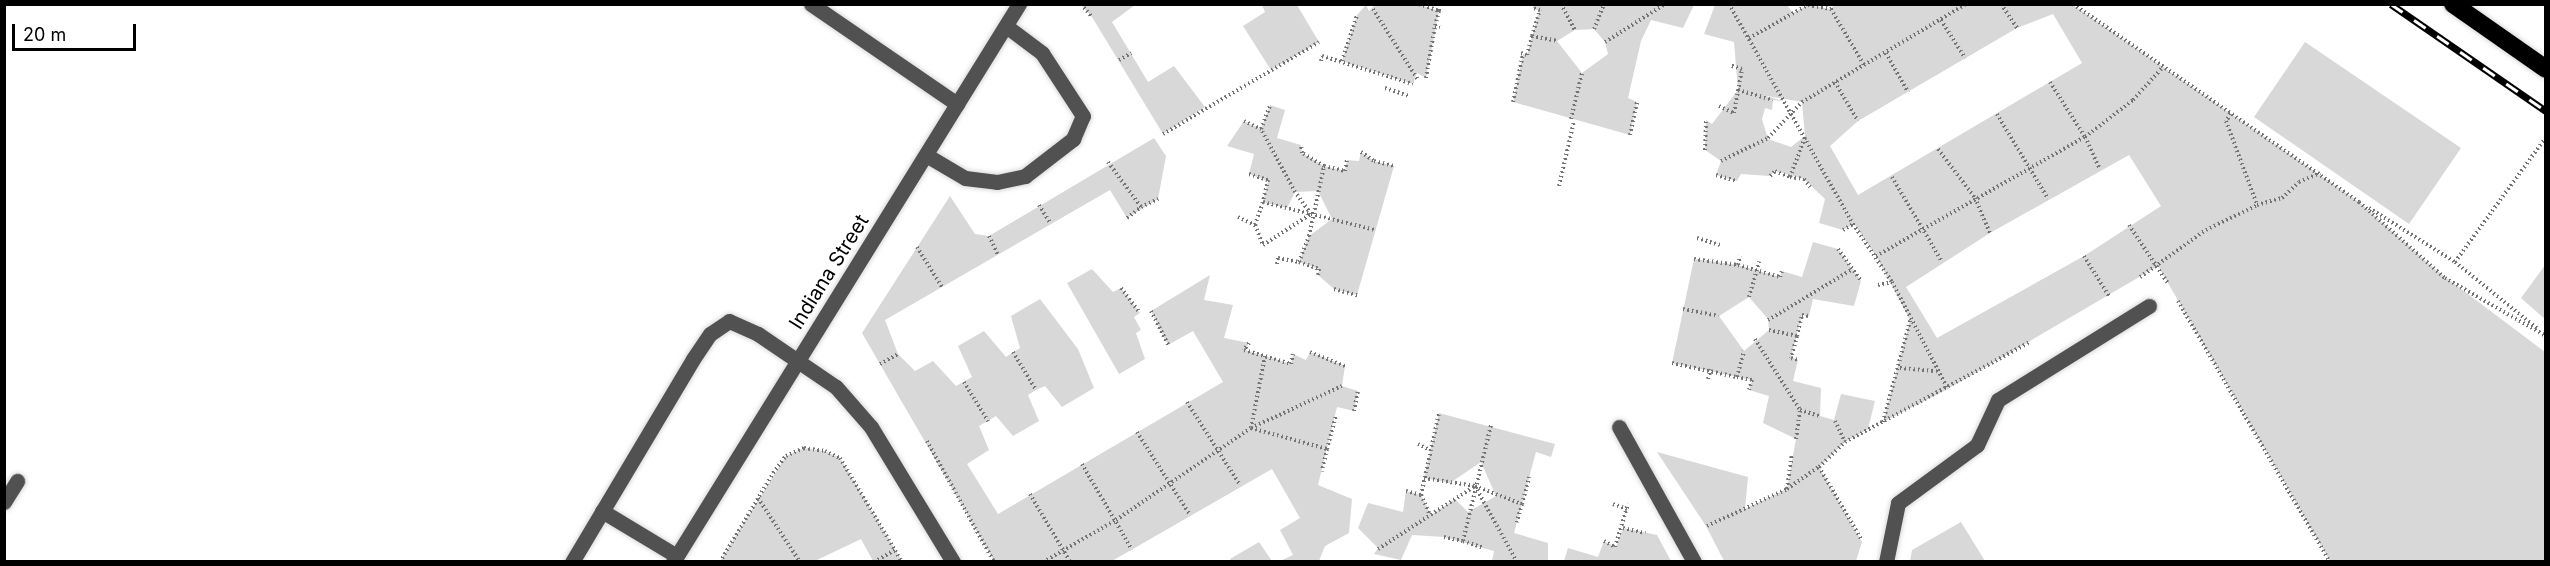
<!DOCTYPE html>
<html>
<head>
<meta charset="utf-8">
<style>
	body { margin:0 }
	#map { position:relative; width:2550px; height:566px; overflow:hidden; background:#fff; font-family:Inter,sans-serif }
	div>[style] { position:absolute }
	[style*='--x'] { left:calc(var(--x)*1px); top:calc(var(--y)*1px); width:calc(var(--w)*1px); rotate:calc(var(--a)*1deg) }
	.green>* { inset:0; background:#d8d8d8 }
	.path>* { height:4px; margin-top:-2px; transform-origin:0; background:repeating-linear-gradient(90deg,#737373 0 1.5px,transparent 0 4.5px) }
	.roads { filter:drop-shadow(0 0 2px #dbdbdb) drop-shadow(0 0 2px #dbdbdb) }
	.minor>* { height:15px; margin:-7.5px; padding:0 7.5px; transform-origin:7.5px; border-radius:7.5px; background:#515151 }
	.highway>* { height:18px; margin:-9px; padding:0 9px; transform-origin:9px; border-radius:9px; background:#000 }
	.rail>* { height:7px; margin-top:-3.5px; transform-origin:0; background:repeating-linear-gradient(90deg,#fff 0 14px,#000 0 28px); box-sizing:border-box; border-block:2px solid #000 }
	span { translate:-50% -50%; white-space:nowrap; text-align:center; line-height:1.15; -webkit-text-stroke:4.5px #fff; paint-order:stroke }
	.street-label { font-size:20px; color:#000 }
	.frame { position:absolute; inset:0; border:6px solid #000; pointer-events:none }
	.scale { position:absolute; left:12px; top:24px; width:124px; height:27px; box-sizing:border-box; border:3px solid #000; border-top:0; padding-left:8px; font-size:18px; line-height:21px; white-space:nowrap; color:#000; -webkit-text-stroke:4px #fff; paint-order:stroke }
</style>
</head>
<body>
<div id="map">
	<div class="green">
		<i style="clip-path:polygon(1081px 5px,1135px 5px,1112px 22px,1148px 82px,1174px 66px,1205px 107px,1163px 134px,1092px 17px)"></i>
		<i style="clip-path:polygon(1262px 5px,1297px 5px,1319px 42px,1271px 70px,1243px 26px,1265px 12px)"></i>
		<i style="clip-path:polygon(1375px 5px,1419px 5px,1439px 11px,1426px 78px,1417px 73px,1413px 84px,1342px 61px,1357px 15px,1366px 5px,1369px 11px)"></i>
		<i style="clip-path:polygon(evenodd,1533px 5px,1694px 5px,1683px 28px,1651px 20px,1641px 41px,1628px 98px,1637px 102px,1630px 135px,1513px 102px,1523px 54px,1527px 55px,1539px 11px,1533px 8px,1533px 5px,1594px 29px,1605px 42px,1608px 54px,1582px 73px,1557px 41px,1575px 30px,1594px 29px)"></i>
		<i style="clip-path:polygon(evenodd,1834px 5px,2073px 5px,2359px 202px,2436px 270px,2545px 352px,2545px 561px,2330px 561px,2158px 266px,1948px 389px,1883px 422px,1910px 320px,1876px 256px,1854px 224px,1843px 230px,1819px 223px,1825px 199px,1804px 179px,1775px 171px,1770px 176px,1741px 174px,1737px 181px,1716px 175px,1721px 161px,1705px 150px,1706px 120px,1712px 124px,1738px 90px,1734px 42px,1704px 34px,1715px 5px,1787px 5px,1793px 13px,1808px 5px,1831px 9px,1834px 5px,2053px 14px,2082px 63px,1858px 195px,1830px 146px,1858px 121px,2017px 28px,2053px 14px,1834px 5px,1762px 95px,1802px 102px,1805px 136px,1791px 147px,1768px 139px,1762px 119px,1765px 108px,1772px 110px,1773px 100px,1784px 101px,1762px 95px,1834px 5px,2129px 155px,2161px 206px,2084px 256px,1937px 338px,1906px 287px,1990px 233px,2129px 155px)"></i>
		<i style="clip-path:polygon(2305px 42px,2461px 148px,2409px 224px,2254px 117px)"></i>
		<i style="clip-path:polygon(1270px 105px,1285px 110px,1277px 138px,1301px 145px,1302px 153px,1324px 166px,1345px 171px,1347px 160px,1359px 161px,1361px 152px,1374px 161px,1394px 166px,1357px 295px,1334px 289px,1318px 275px,1319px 269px,1299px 262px,1309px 236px,1332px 219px,1318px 191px,1295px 192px,1287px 208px,1263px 202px,1268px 181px,1249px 174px,1254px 154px,1227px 146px,1244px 121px,1261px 129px)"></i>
		<i style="clip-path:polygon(1154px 138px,1166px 156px,1158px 199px,1127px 218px,1110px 190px,885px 320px,898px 354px,915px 371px,933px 361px,956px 386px,972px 377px,958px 346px,984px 331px,1006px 357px,1020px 348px,1011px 316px,1040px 299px,1078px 349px,1094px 388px,1062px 407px,1045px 386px,1036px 390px,1028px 395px,1039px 421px,1013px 436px,996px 416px,979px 426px,989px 450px,967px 464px,998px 514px,1223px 382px,1193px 331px,1168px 345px,1151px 311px,1210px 275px,1204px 300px,1233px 305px,1224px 338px,1249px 343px,1245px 350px,1291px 364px,1293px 354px,1306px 360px,1310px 352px,1345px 366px,1342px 386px,1358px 391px,1354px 411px,1337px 407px,1318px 485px,1352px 499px,1349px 533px,1325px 546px,1319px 561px,1280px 561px,1293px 555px,1280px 530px,1300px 518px,1272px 469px,1112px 561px,994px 561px,862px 333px,950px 196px,975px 234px,989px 236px)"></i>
		<i style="clip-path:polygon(evenodd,1813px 242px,1838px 249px,1861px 281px,1854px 306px,1813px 299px,1809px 316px,1802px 315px,1791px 357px,1798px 360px,1793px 381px,1821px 388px,1820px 416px,1834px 420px,1841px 394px,1875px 401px,1868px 429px,1845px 442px,1819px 467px,1862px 542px,1856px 561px,1724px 561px,1706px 526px,1657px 452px,1748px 477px,1745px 509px,1787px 489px,1796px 439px,1763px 423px,1769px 396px,1749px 390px,1752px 380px,1672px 363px,1694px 259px,1738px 265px,1780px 277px,1782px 271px,1802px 277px,1813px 242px,1749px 297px,1768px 319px,1769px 330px,1744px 351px,1719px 316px,1749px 297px)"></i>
		<i style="clip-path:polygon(2545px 265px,2545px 319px,2521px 298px)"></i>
		<i style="clip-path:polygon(1092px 269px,1113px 292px,1121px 288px,1140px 313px,1134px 317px,1141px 330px,1136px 333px,1145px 359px,1119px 374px,1067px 283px)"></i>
		<i style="clip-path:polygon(1439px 413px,1555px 444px,1551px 457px,1536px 452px,1514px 533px,1548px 543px,1548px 561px,1492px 561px,1494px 551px,1444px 537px,1412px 535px,1401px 560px,1374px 554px,1378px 548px,1358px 528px,1368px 503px,1403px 512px,1406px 491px,1421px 495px,1431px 515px,1455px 499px,1468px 512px,1496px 496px,1481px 462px,1450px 483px,1424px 478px)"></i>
		<i style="clip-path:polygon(804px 448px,825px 451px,840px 458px,902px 561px,873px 561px,861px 539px,815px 561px,720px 561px,786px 456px)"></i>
		<i style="clip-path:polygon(1961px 522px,1985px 561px,1910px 561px,1912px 550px)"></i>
		<i style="clip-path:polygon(1623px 528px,1657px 535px,1671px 561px,1564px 561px,1568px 548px,1598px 557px,1604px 541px,1616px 547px)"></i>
		<i style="clip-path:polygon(1259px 542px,1272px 561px,1231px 561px,1230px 559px)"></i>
	</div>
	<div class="path">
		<i style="--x:1081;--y:4;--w:17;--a:50"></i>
		<i style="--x:1419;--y:4;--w:21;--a:19"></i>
		<i style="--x:1439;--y:11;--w:7;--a:-90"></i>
		<i style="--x:1561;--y:4;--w:30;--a:62"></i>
		<i style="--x:1729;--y:4;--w:253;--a:60.6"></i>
		<i style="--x:1853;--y:224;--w:70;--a:56.1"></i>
		<i style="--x:1892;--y:282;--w:121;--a:62.4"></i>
		<i style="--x:2001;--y:4;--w:29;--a:56"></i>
		<i style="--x:2073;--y:4;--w:348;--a:34.7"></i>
		<i style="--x:2359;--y:202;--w:115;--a:41.5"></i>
		<i style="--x:2445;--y:278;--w:116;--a:29.9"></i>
		<i style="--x:1715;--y:5;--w:1;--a:-45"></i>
		<i style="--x:1373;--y:9;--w:84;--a:57.6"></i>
		<i style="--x:1831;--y:9;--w:65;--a:59.5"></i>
		<i style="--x:1439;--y:11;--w:16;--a:105"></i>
		<i style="--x:1435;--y:26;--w:5;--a:11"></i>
		<i style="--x:1941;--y:20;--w:45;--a:57.7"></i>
		<i style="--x:1594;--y:29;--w:27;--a:-68"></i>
		<i style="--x:1532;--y:36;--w:27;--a:-73"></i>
		<i style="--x:1540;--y:10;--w:7;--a:-164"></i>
		<i style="--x:1749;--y:38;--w:68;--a:-29.2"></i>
		<i style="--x:1808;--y:5;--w:23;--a:10"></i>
		<i style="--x:1831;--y:9;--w:6;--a:-59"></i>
		<i style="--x:1605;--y:42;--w:71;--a:-32.3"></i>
		<i style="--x:1521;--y:53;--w:6;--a:18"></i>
		<i style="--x:1527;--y:55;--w:20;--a:-75"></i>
		<i style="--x:1532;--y:36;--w:25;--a:11"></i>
		<i style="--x:1886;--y:53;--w:45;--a:60.6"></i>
		<i style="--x:1119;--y:60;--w:14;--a:-30"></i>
		<i style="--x:1321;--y:61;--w:5;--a:-79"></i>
		<i style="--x:1322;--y:56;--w:95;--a:17.1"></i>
		<i style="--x:1342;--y:61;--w:48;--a:-71.9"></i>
		<i style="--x:1426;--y:78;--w:53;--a:-80.2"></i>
		<i style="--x:1835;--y:82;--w:45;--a:59.5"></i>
		<i style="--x:2050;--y:82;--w:65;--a:57.5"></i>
		<i style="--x:2085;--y:137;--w:35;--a:65"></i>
		<i style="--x:1385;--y:88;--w:26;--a:18"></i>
		<i style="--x:1738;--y:90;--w:36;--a:16"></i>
		<i style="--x:1513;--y:102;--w:49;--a:-78.2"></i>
		<i style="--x:1719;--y:106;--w:17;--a:25"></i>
		<i style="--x:1734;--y:113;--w:45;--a:-79.7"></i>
		<i style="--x:1742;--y:69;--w:13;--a:-162"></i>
		<i style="--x:1997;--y:114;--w:99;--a:59"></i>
		<i style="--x:2231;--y:114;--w:9;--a:126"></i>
		<i style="--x:2226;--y:121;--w:90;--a:69.7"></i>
		<i style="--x:1571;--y:119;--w:47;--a:-76.6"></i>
		<i style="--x:1244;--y:121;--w:19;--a:25"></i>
		<i style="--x:1163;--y:134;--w:181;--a:-30.5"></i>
		<i style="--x:1630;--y:135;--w:34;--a:-78"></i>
		<i style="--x:1938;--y:149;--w:61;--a:52.9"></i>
		<i style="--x:1975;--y:198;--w:38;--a:67"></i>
		<i style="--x:1705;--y:150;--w:30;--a:-88"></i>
		<i style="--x:1361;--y:152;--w:16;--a:35"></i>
		<i style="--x:1374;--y:161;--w:21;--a:14"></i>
		<i style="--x:1721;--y:161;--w:52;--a:-26.1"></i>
		<i style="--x:1768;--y:138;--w:50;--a:-46.6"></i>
		<i style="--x:1802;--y:102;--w:191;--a:-30.9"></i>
		<i style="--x:1108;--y:162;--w:56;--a:53.7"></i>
		<i style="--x:1141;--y:207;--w:19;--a:-25"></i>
		<i style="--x:1324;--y:166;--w:22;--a:13"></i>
		<i style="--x:1345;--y:171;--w:11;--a:-80"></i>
		<i style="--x:1249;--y:174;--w:20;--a:18"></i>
		<i style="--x:1268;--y:180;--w:23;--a:103"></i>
		<i style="--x:1263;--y:202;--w:115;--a:14"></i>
		<i style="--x:1716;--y:175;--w:22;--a:16"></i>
		<i style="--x:1770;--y:176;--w:7;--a:-45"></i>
		<i style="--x:1775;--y:171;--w:16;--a:22"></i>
		<i style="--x:1790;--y:177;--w:43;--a:-69.4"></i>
		<i style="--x:1790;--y:177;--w:14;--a:8"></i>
		<i style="--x:1804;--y:179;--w:10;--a:53"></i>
		<i style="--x:1892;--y:177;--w:99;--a:59.5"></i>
		<i style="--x:1559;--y:186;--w:67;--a:-77"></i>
		<i style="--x:1039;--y:205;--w:22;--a:58"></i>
		<i style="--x:2369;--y:208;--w:102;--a:32.1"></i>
		<i style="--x:2455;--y:262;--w:107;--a:38.9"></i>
		<i style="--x:1238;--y:217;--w:19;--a:25"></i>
		<i style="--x:1255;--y:225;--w:24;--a:-71"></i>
		<i style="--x:1127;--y:218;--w:18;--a:-38"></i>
		<i style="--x:1255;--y:225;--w:22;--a:68"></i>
		<i style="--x:1263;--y:245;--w:57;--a:-32.9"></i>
		<i style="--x:1311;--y:214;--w:27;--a:-126"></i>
		<i style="--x:1295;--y:192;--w:72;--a:-118.4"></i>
		<i style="--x:1261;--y:129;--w:26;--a:-69"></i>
		<i style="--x:2129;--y:225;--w:69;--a:56.3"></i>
		<i style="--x:1843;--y:230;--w:12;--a:-31"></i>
		<i style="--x:989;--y:236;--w:21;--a:65"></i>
		<i style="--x:1697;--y:238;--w:24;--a:17"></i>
		<i style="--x:917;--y:247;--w:47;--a:58"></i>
		<i style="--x:1838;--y:249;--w:39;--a:54"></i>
		<i style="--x:1876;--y:256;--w:241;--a:-29.7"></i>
		<i style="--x:2085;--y:137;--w:61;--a:-37.6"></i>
		<i style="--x:2133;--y:100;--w:43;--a:-47.8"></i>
		<i style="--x:2084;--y:256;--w:47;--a:58"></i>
		<i style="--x:1694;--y:259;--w:44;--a:7.8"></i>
		<i style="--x:1738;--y:265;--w:44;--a:15.9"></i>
		<i style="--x:1780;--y:277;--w:6;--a:-72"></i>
		<i style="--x:1299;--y:262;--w:28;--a:-69"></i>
		<i style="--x:1309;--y:236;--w:72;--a:-77.9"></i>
		<i style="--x:1324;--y:166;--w:26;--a:-149"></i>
		<i style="--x:1302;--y:153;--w:8;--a:-97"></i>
		<i style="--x:2455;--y:262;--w:155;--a:-53.9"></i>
		<i style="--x:1277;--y:264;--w:6;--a:-81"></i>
		<i style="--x:1278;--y:258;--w:21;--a:11"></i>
		<i style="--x:1299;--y:262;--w:21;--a:19"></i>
		<i style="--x:1319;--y:269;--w:6;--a:99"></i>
		<i style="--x:1738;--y:265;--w:9;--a:-77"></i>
		<i style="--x:2140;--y:277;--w:81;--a:-35.5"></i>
		<i style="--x:2206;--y:230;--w:57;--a:-26.1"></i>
		<i style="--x:2257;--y:205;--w:26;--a:-16"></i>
		<i style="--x:2282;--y:198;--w:23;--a:-43"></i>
		<i style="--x:2299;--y:182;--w:23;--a:-23"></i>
		<i style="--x:1878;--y:285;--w:14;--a:-12"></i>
		<i style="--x:1121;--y:288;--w:31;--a:53"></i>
		<i style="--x:1334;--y:289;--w:24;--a:15"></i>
		<i style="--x:1749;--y:297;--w:37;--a:-74"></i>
		<i style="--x:2178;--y:301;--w:302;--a:59.8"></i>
		<i style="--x:1683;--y:309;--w:36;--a:11"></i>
		<i style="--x:1151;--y:311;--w:38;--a:63"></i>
		<i style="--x:1768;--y:320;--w:99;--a:-31"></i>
		<i style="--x:1769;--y:330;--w:29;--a:12"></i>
		<i style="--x:1797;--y:336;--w:23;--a:105"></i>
		<i style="--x:1791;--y:358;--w:7;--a:16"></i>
		<i style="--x:1797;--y:336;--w:22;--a:-77"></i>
		<i style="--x:1802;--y:315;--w:7;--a:8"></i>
		<i style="--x:1755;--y:339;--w:84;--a:57.6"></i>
		<i style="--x:1249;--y:343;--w:9;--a:126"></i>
		<i style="--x:1244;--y:350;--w:49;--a:16.6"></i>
		<i style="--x:1291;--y:364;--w:10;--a:-79"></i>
		<i style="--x:1013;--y:352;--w:44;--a:58.8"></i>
		<i style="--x:1310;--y:352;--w:38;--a:22"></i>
		<i style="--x:1265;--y:356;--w:73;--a:101"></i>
		<i style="--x:1251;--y:428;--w:79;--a:15.4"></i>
		<i style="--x:1327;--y:449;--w:23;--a:103"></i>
		<i style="--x:1672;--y:363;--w:66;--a:12.2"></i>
		<i style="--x:1737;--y:377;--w:27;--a:-75"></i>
		<i style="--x:880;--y:364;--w:21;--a:-29"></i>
		<i style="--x:1900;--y:368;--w:37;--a:5"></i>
		<i style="--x:1737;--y:377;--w:15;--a:11"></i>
		<i style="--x:1752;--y:380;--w:10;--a:107"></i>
		<i style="--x:1708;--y:379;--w:10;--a:-73"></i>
		<i style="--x:964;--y:382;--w:46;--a:58.4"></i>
		<i style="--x:1187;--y:402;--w:98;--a:57.4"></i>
		<i style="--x:1354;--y:411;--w:20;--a:-79"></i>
		<i style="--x:1835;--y:421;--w:23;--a:65"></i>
		<i style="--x:1883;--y:422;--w:105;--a:-75"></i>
		<i style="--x:1137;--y:432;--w:98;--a:57.4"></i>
		<i style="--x:1796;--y:439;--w:29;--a:-82"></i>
		<i style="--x:1800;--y:410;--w:21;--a:17"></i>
		<i style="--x:927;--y:441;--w:138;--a:61"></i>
		<i style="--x:1418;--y:444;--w:11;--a:27"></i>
		<i style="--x:1327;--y:449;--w:35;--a:-75"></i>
		<i style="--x:1082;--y:464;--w:99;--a:59.8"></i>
		<i style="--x:1819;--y:467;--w:83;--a:59.7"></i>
		<i style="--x:1424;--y:478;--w:52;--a:8.9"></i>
		<i style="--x:1475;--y:486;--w:50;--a:21"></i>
		<i style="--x:1522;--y:504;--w:19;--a:106"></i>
		<i style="--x:1787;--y:489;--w:35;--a:-82"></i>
		<i style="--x:1406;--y:491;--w:16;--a:15"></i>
		<i style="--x:1421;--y:495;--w:84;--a:-77.6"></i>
		<i style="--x:1030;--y:494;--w:79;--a:59.5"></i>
		<i style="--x:1421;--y:495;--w:22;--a:66"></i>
		<i style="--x:758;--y:498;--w:77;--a:56.7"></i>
		<i style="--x:1522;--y:504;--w:28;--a:-75"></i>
		<i style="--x:1613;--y:504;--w:15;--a:20"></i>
		<i style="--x:1707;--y:526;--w:88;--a:-24.8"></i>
		<i style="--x:1787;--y:489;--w:39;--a:-35"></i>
		<i style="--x:1819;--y:467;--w:36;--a:-44"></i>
		<i style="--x:1845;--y:442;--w:210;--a:-28.4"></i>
		<i style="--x:1623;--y:528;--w:23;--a:13"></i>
		<i style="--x:1444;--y:537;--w:19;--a:12"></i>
		<i style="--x:1463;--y:541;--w:119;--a:-76.4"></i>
		<i style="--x:1463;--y:541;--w:22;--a:18"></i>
		<i style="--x:1604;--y:541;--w:13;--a:29"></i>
		<i style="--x:1615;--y:547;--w:45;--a:-73.2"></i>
		<i style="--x:1378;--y:549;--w:116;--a:-33"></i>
		<i style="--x:1475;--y:486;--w:87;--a:61.1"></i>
		<i style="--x:1281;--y:561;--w:1;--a:90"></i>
		<i style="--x:720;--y:562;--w:104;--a:-59.2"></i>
		<i style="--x:773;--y:473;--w:21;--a:-53"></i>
		<i style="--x:786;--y:456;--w:20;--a:-24"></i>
		<i style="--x:804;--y:448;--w:21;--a:8"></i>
		<i style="--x:825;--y:451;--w:17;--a:25"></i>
		<i style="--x:840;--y:458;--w:121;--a:59.2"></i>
		<i style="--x:874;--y:562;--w:24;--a:-30"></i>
		<i style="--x:1043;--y:562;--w:84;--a:-29.9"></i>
		<i style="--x:1116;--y:520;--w:163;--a:-34.3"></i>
		<i style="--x:1251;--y:428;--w:100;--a:-24.8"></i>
	</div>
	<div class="roads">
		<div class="minor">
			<i style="--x:811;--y:4;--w:177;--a:34.4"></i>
			<i style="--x:926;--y:155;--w:45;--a:30.5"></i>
			<i style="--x:965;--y:178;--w:32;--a:7"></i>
			<i style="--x:997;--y:182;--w:29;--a:-12"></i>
			<i style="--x:1025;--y:176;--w:61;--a:-37.6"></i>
			<i style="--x:1073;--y:139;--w:25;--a:-67"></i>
			<i style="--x:1083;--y:116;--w:75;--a:-123.1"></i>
			<i style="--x:1042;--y:53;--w:45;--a:-143.1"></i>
			<i style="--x:1619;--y:427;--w:154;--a:60.9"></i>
			<i style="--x:4;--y:502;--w:25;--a:-58"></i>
			<i style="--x:602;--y:511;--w:87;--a:31"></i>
			<i style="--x:572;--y:562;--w:236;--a:-59.2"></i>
			<i style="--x:693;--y:359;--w:30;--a:-56"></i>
			<i style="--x:710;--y:334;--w:23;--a:-34"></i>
			<i style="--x:729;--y:321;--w:32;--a:24"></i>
			<i style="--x:758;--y:334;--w:94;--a:34.2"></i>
			<i style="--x:836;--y:387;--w:53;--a:48.8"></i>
			<i style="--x:871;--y:427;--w:158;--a:58.7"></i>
			<i style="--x:673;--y:562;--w:657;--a:-58.2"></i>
			<i style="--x:1886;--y:562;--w:60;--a:-78.5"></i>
			<i style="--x:1898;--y:503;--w:98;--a:-36.3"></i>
			<i style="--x:1977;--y:445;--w:50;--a:-65"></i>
			<i style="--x:1998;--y:400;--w:178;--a:-31.9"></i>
		</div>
		<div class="highway">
			<i style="--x:2453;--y:4;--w:113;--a:35"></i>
		</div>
	</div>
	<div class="rail">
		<i style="--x:2391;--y:4;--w:188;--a:34.6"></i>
	</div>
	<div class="street-label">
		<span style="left:829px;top:272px;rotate:-58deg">Indiana Street</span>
	</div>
	<div class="frame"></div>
	<div class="scale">20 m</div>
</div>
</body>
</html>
